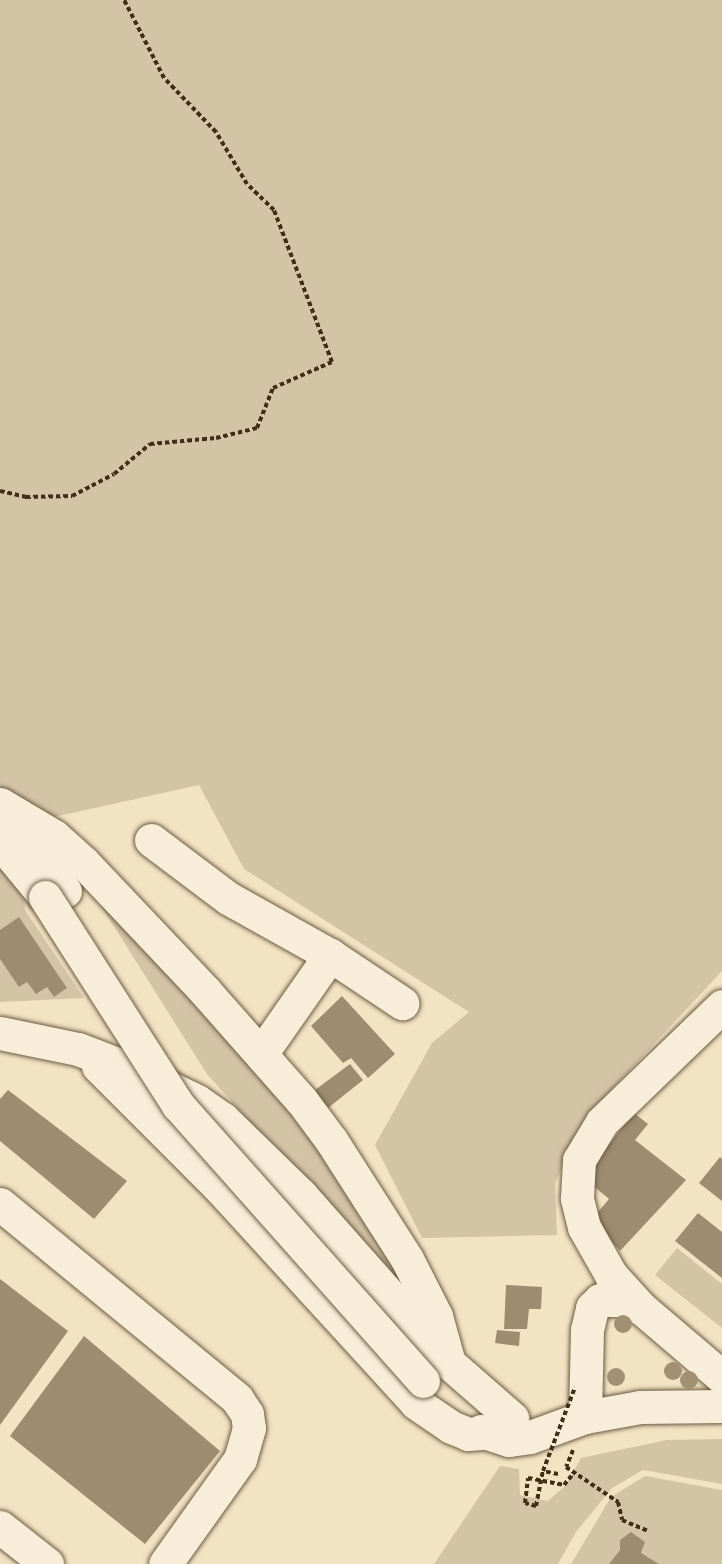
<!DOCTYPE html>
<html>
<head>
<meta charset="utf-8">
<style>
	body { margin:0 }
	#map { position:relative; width:722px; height:1564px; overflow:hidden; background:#f2e3c3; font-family:"EB Garamond",serif }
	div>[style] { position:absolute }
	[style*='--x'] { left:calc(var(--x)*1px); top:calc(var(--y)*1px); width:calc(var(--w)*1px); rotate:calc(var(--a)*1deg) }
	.green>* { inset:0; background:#d4c4a6 }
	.building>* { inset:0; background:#9d8c70 }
	.path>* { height:4px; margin-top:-2px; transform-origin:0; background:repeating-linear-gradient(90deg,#402e17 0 4.5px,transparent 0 7.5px) }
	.roads { filter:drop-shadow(0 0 2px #6c5b42) drop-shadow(0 0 2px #6c5b42) }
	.minor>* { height:33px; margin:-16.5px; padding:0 16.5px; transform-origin:16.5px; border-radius:16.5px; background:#f7edd8 }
	.path-bridge>* { height:4px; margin-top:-2px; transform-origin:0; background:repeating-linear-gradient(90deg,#402e17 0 4.5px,transparent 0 7.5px) }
	.bridges { filter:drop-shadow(0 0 2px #6c5b42) drop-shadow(0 0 2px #6c5b42) }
	.minor-bridge>* { height:33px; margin:-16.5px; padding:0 16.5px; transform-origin:16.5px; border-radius:16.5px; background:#f7edd8 }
	.trees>* { width:18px; height:18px; margin:-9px; border-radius:50%; background:#a19074 }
	span { translate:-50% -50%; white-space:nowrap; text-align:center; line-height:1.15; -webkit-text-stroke:4.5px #f7edd8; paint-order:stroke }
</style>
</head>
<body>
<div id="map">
	<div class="green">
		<i style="clip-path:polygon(0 0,722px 0,722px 971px,585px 1118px,555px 1183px,557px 1235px,422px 1238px,375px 1145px,432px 1043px,469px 1012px,244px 869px,199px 785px,22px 824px,25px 910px,84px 998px,0 1002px)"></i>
		<i style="clip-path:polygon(102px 892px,306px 1124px,422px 1314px,207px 1074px,98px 901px)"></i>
		<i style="clip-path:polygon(677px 1248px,722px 1284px,722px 1328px,655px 1275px)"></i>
		<i style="clip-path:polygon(722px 1439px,722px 1484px,643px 1470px,612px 1488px,576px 1532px,558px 1564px,434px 1564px,500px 1466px,519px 1469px,520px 1495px,548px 1501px,566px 1485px,581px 1458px,667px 1440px)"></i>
		<i style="clip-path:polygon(645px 1476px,722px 1490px,722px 1564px,571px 1564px,611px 1497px)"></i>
	</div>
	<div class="building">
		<i style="clip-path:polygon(19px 917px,67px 988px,54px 997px,47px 987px,36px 994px,27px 982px,19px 987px,0 959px,0 930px)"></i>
		<i style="clip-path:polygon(342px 996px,395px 1054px,368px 1078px,351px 1058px,343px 1063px,311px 1026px)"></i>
		<i style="clip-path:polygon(350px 1064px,363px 1080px,328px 1108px,315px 1090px)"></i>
		<i style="clip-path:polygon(8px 1090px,127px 1181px,94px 1219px,0 1141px,0 1099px)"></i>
		<i style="clip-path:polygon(634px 1113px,648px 1124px,635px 1140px,686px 1180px,620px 1251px,592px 1219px,609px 1199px,590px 1183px,593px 1164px)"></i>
		<i style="clip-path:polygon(720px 1157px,722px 1159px,722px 1201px,699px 1183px)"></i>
		<i style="clip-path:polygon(698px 1213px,722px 1232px,722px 1278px,675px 1241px)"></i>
		<i style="clip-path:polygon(0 1279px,68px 1331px,0 1425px)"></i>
		<i style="clip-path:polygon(506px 1285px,542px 1287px,541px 1309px,529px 1309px,527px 1329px,504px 1329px)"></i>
		<i style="clip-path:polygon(497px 1330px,520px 1332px,519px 1346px,495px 1343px)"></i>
		<i style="clip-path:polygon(84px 1336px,220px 1451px,145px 1544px,10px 1436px)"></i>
		<i style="clip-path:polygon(631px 1532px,645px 1542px,641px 1553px,659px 1564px,609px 1564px,620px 1550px,620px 1540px)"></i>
	</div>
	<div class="path">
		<i style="--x:0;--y:491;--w:27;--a:13"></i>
		<i style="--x:26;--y:497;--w:46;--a:-1.2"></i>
		<i style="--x:72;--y:496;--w:47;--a:-27.6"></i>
		<i style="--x:114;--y:474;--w:47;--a:-39.8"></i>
		<i style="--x:150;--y:444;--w:66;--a:-5.2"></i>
		<i style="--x:216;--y:438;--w:42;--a:-13.7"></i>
		<i style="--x:257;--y:428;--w:43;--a:-68.2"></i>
		<i style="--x:273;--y:388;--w:64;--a:-23.8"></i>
		<i style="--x:332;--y:362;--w:163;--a:-110.9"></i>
		<i style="--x:274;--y:210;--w:37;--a:-136"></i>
		<i style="--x:247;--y:184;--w:61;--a:-120.8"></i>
		<i style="--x:216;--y:132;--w:75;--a:-133.9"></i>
		<i style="--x:164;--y:78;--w:88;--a:-117.1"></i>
		<i style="--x:573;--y:1450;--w:18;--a:112"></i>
		<i style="--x:566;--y:1467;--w:63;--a:33.9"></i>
		<i style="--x:618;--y:1502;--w:18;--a:77"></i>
		<i style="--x:622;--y:1520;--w:28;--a:23"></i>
		<i style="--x:536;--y:1506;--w:11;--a:-165"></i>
		<i style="--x:525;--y:1503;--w:25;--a:-83"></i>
		<i style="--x:528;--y:1478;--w:37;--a:11"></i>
		<i style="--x:564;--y:1485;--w:14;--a:-51"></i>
	</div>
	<div class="roads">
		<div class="minor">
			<i style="--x:0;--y:804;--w:63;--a:30.7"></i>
			<i style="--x:54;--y:836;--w:40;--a:42"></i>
			<i style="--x:84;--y:863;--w:175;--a:46.6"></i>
			<i style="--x:204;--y:990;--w:148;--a:48.6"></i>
			<i style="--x:302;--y:1101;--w:49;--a:53.4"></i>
			<i style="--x:331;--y:1140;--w:141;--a:57.4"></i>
			<i style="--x:407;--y:1259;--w:64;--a:63"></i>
			<i style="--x:436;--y:1316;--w:49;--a:74.5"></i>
			<i style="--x:449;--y:1363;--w:84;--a:41.1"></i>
			<i style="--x:9;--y:818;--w:92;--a:52.5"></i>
			<i style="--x:151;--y:840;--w:96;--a:37"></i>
			<i style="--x:228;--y:898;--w:117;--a:29.2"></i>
			<i style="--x:330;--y:955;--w:87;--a:33.7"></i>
			<i style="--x:0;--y:842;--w:66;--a:50.5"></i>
			<i style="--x:0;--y:1033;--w:80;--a:11.6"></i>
			<i style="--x:78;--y:1049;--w:59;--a:20.9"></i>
			<i style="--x:133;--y:1070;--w:71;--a:25.8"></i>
			<i style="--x:197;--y:1101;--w:32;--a:35"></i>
			<i style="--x:223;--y:1119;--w:109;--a:44.3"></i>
			<i style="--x:301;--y:1195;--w:211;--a:48.5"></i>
			<i style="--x:261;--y:1054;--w:121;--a:-55.1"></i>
			<i style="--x:98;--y:1066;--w:173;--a:45"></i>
			<i style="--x:220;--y:1188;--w:291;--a:47.6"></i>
			<i style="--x:416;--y:1403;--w:42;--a:34.4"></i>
			<i style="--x:451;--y:1427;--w:18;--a:22"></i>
			<i style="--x:468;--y:1434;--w:16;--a:-4"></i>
			<i style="--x:0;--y:1204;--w:307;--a:39.4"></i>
			<i style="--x:237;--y:1399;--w:18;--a:56"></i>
			<i style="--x:247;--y:1414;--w:14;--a:82"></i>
			<i style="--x:249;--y:1428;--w:32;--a:106"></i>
			<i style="--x:240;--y:1459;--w:129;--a:125.5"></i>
			<i style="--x:641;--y:1308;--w:45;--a:-132.3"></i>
			<i style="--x:611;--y:1275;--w:55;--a:-119.4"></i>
			<i style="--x:584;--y:1227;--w:30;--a:-104"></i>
			<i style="--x:577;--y:1198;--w:38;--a:-87"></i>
			<i style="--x:579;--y:1160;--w:44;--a:-58.8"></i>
			<i style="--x:602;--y:1122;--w:167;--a:-44"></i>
			<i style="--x:585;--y:1417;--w:87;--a:-88.7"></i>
			<i style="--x:587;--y:1330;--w:23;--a:-77"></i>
			<i style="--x:592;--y:1308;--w:11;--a:-45"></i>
			<i style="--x:600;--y:1300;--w:27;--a:0"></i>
			<i style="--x:627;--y:1300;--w:16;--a:30"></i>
			<i style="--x:641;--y:1308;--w:106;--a:40.4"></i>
			<i style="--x:481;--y:1431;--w:29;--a:18"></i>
			<i style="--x:509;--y:1440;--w:21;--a:-8"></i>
			<i style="--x:530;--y:1437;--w:59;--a:-20"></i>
			<i style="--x:585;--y:1417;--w:56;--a:-10.3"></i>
			<i style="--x:640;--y:1407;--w:82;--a:-0.7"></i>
			<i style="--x:0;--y:1527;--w:60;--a:38.2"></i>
		</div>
	</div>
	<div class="path-bridge">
		<i style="--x:558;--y:1474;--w:15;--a:-169"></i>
		<i style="--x:543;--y:1471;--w:90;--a:-69.1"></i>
		<i style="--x:536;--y:1506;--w:36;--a:-79"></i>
	</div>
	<div class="bridges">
		<div class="minor-bridge">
			<i style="--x:45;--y:897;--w:247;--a:57.4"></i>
			<i style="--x:178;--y:1105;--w:369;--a:48.4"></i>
		</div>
	</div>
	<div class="trees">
		<i style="left:623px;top:1324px"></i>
		<i style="left:673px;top:1371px"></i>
		<i style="left:616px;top:1377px"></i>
		<i style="left:689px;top:1380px"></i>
	</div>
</div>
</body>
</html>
